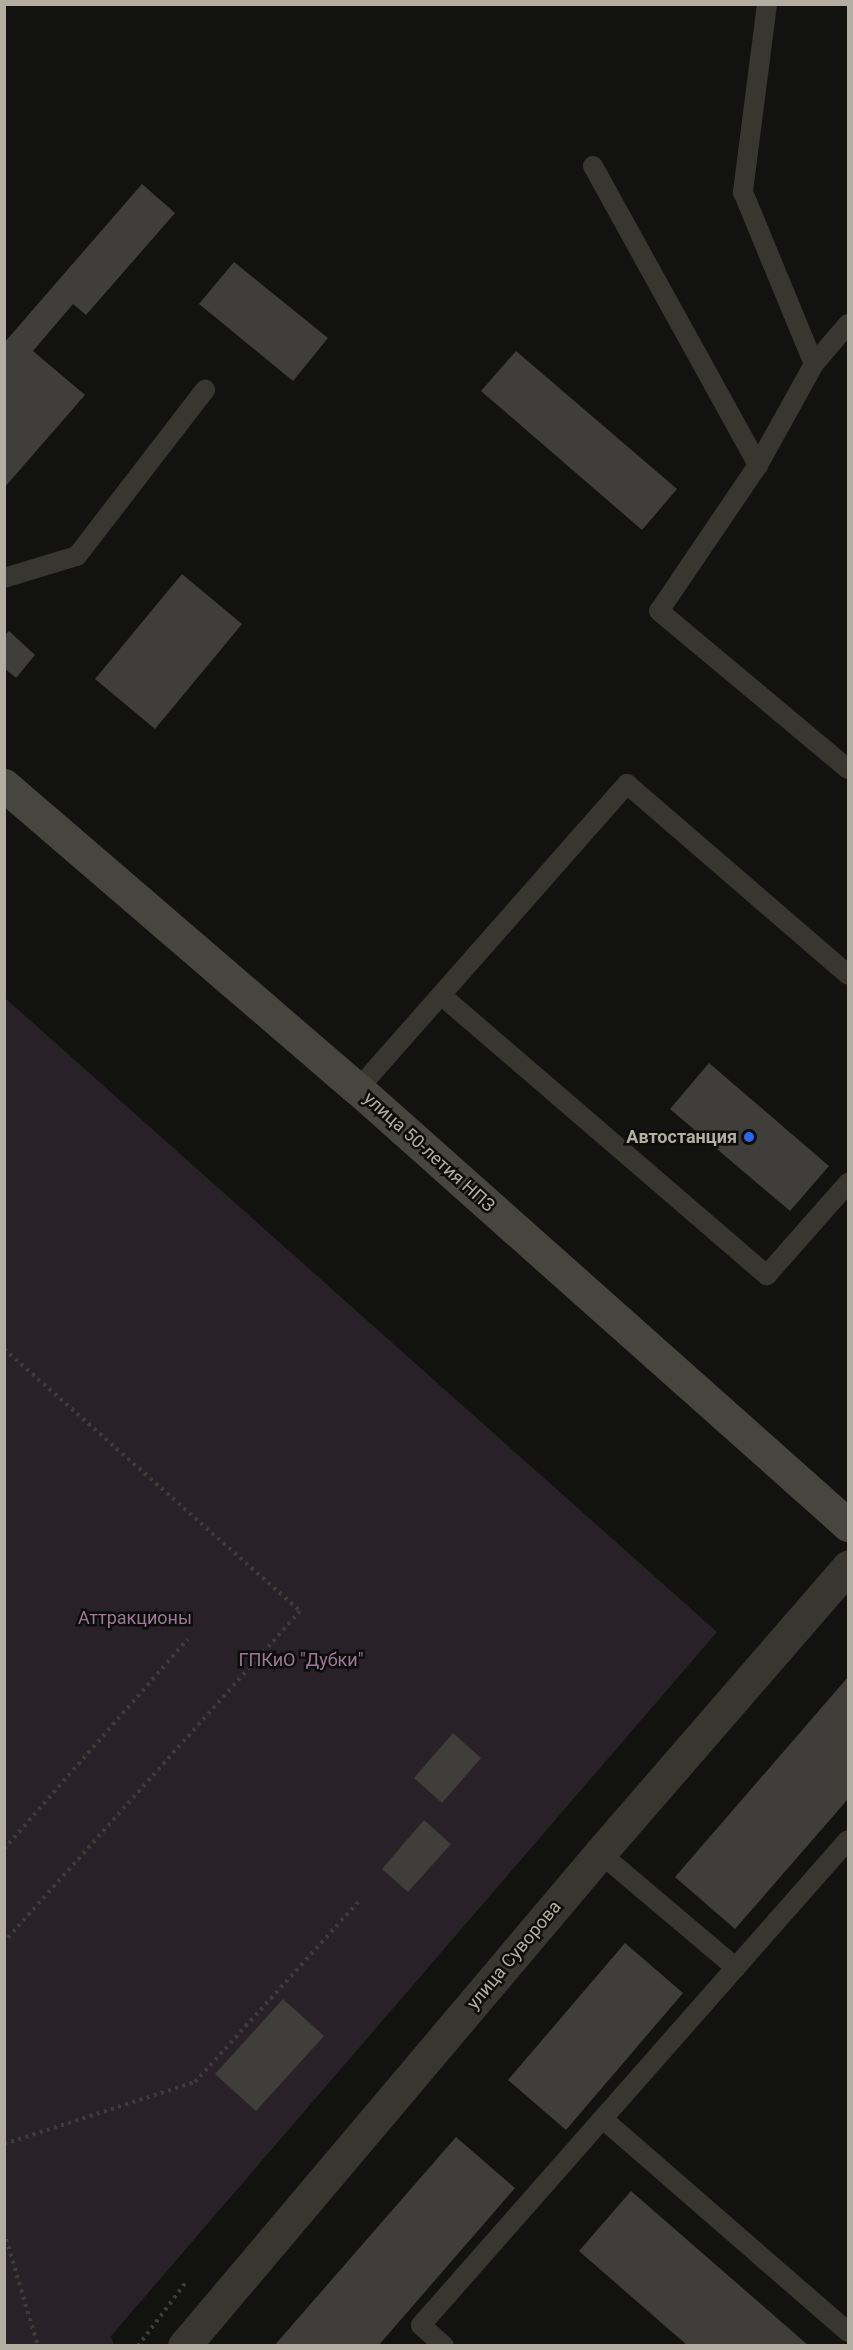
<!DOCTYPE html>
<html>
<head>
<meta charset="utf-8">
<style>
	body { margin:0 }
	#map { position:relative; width:853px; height:2350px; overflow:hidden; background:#121210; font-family:Roboto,sans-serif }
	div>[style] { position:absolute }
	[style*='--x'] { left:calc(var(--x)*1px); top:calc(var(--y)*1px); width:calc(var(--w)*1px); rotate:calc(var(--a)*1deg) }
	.green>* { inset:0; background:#292128 }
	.building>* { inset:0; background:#3f3e3a }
	.path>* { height:4px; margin-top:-2px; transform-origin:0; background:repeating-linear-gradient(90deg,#3e3c37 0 3px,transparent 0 7.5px) }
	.lane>* { height:20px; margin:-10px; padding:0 10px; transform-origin:10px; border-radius:10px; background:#373631 }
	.street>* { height:33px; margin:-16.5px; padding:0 16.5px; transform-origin:16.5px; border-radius:16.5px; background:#373631 }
	.secondary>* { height:33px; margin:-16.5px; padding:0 16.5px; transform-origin:16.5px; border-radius:16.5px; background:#47453f }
	.dots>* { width:16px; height:16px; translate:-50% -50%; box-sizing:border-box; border:3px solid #0d0d0b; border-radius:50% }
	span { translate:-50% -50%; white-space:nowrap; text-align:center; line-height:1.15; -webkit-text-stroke:5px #0d0d0b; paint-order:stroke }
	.poi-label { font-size:18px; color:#b3aea1; font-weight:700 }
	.right { translate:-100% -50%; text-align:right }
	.street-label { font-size:18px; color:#b3aea1 }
	.park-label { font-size:18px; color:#9e789a }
	.frame { position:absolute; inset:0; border:6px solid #b3aea1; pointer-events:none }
</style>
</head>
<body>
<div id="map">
	<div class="green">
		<i style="clip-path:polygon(5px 998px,717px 1632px,111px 2336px,114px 2345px,5px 2345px)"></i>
	</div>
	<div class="building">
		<i style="clip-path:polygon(142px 184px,175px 213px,86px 315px,73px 304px,33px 351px,85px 395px,4px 488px,4px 343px)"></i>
		<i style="clip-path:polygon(234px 262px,328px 338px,293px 381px,199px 304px)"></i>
		<i style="clip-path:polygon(516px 351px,677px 489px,642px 530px,481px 391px)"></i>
		<i style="clip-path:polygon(182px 574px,242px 624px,155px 729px,95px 679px)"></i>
		<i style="clip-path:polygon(9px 631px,35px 655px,16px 678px,4px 668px,4px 636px)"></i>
		<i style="clip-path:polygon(709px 1063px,829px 1166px,790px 1211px,670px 1109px)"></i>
		<i style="clip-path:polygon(848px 1677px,848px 1799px,735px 1929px,675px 1877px)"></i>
		<i style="clip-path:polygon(453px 1733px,481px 1758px,442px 1803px,414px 1778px)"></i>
		<i style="clip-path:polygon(424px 1820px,451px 1844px,408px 1892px,382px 1869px)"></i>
		<i style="clip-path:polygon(625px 1943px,683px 1993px,566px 2130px,508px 2080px)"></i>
		<i style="clip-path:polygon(283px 1999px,324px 2036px,256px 2111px,215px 2074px)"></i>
		<i style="clip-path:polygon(456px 2137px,515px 2188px,378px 2346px,274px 2346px)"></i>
		<i style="clip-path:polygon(631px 2191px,809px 2346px,688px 2346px,579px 2251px)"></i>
	</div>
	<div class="path">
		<i style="--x:4;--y:1349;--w:395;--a:41.5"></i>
		<i style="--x:300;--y:1611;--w:444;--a:131.8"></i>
		<i style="--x:4;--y:1849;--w:279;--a:-48.8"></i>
		<i style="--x:4;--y:2144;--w:201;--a:-18"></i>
		<i style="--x:195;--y:2082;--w:246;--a:-47.8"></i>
		<i style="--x:4;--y:2232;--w:119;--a:73.4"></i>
		<i style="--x:138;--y:2346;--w:80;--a:-53.1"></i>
	</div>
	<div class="lane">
		<i style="--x:767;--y:4;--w:190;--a:97.3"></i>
		<i style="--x:743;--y:192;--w:186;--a:67.6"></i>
		<i style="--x:593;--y:166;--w:342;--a:61.1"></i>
		<i style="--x:848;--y:324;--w:52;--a:130.4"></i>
		<i style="--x:814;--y:364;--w:115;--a:119"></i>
		<i style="--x:758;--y:465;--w:176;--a:124.1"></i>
		<i style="--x:659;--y:611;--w:246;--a:39.9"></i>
		<i style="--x:4;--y:578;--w:76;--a:-16.8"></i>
		<i style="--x:77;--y:556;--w:210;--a:-52.4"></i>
		<i style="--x:441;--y:995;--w:430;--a:40.7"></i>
		<i style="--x:767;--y:1275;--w:123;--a:-48.6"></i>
		<i style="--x:358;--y:1089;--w:407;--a:-48.6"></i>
		<i style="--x:627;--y:784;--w:292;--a:40.8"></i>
		<i style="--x:600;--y:1853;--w:178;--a:40.2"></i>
		<i style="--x:603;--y:2119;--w:325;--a:41"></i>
		<i style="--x:444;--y:2346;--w:31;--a:-138"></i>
		<i style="--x:421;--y:2325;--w:646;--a:-48.64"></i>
	</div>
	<div class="street">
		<i style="--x:184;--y:2346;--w:645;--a:-49.84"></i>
		<i style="--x:600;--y:1853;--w:379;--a:-49.1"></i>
	</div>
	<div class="secondary">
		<i style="--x:4;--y:785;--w:467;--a:40.7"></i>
		<i style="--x:358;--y:1089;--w:656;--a:41.66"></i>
	</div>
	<div class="dots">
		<i style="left:749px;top:1137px;background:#2a66f0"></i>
	</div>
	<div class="poi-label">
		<span class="right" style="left:737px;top:1137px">Автостанция</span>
	</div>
	<div class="street-label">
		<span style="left:429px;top:1152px;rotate:42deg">улица 50-летия НПЗ</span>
		<span style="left:514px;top:1955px;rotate:-50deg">улица Суворова</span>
	</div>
	<div class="park-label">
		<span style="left:135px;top:1618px">Аттракционы</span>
		<span style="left:301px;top:1660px">ГПКиО "Дубки"</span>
	</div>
	<div class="frame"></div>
</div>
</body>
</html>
